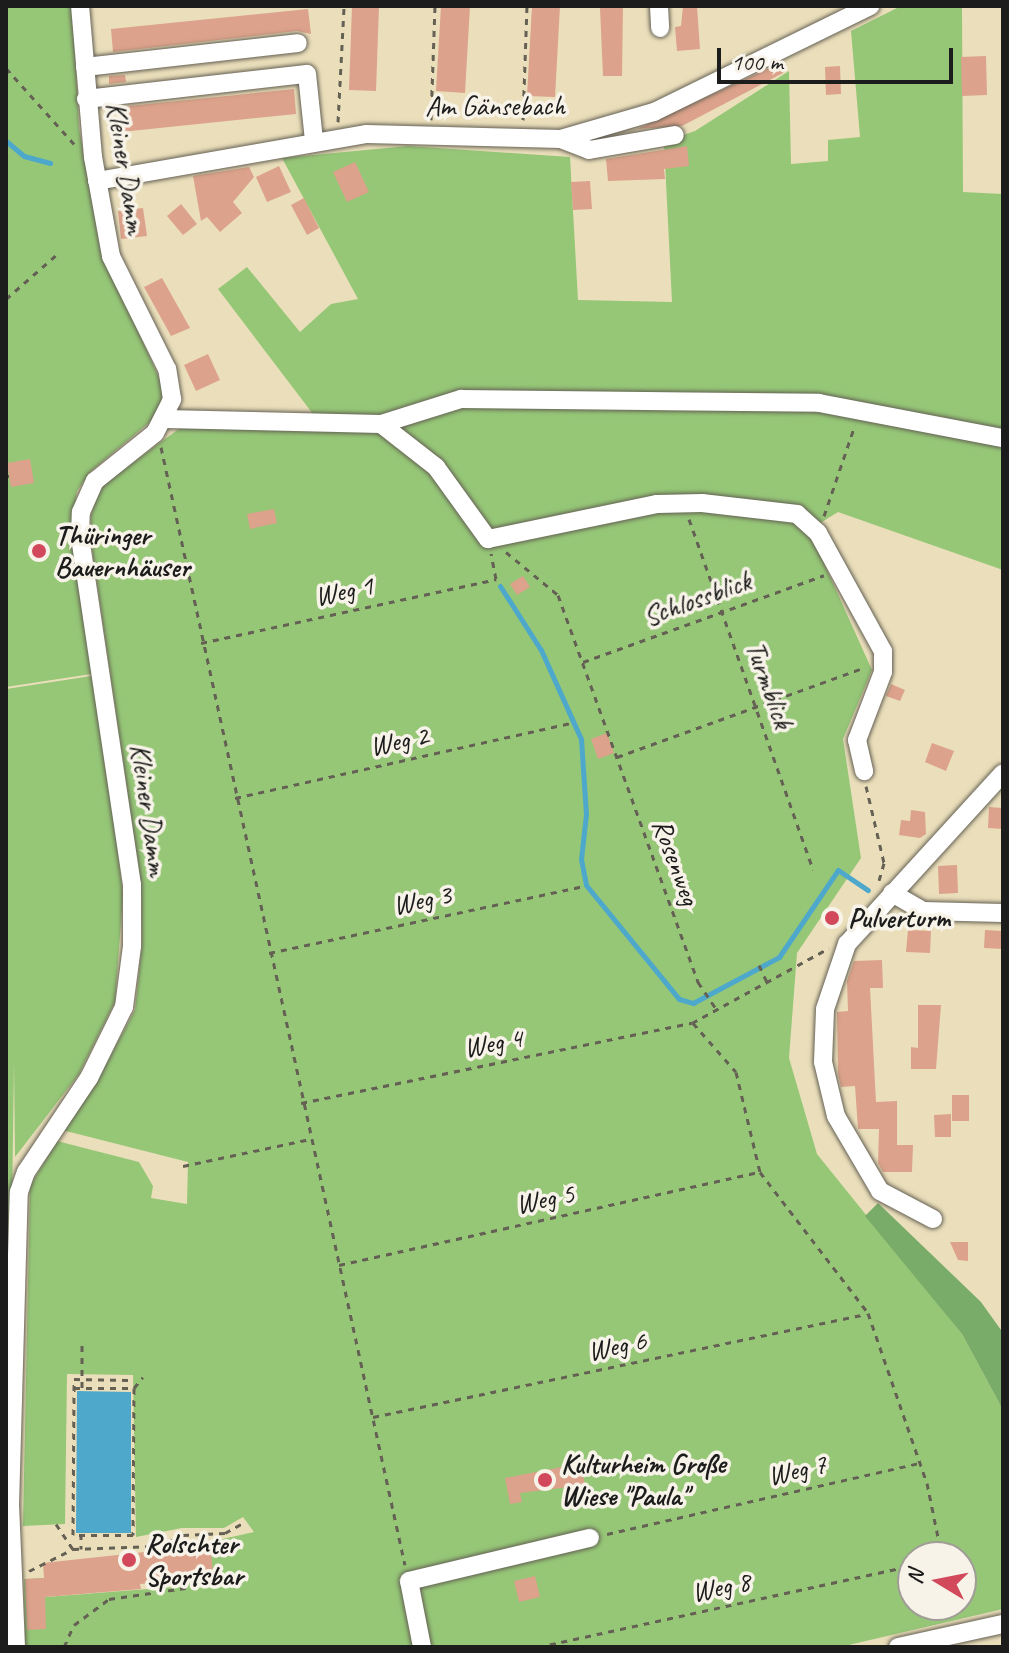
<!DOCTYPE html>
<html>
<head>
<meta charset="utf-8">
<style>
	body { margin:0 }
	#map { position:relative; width:1009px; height:1653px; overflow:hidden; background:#ebdfbb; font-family:Caveat,sans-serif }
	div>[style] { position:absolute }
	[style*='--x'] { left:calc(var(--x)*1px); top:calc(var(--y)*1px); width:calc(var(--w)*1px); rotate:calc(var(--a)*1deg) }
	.green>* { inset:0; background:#96c777 }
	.forest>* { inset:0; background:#78ac68 }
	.water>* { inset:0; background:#4da8cb }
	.stream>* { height:5px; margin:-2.5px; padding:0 2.5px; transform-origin:2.5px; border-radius:2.5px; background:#4da8cb }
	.building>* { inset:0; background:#dca28b }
	.path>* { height:3px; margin-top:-1.5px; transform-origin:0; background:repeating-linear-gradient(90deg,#646054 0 6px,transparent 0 12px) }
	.roads { filter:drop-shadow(0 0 2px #646054) drop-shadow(0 0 2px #646054) }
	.minor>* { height:18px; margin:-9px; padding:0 9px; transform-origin:9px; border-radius:9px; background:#fff }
	.dots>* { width:22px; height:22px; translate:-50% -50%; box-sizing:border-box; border:4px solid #f7f3e8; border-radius:50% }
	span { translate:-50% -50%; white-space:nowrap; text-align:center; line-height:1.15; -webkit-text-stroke:7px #f7f3e8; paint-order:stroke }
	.street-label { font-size:28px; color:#1c1c1c }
	.poi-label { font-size:28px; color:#1c1c1c; font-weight:700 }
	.left { translate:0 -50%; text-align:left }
	.frame { position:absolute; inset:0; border:8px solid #1c1c1c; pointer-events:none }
	.north { position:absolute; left:897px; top:1541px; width:80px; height:80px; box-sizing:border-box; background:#f7f3e8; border:2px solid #9f9d96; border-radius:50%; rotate:280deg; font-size:22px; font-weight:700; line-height:32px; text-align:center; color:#1c1c1c }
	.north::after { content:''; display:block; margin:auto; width:28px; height:36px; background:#d1495b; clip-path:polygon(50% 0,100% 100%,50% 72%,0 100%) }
	.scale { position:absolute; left:717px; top:48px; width:236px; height:36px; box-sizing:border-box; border:4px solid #1c1c1c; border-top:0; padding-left:10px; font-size:24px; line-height:28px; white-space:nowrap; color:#1c1c1c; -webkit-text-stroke:6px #f7f3e8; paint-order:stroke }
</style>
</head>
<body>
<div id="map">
	<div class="green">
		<i style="clip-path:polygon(6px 6px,73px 6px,79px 128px,100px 246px,164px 389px,157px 416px,91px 471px,77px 491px,74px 511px,98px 673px,6px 687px)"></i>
		<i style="clip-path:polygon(evenodd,901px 6px,962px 6px,963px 192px,1003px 194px,1003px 570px,838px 512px,809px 530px,872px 670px,843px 739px,861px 858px,797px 953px,789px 1058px,817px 1154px,962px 1334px,1003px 1410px,1003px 1609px,840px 1647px,25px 1647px,24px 1579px,44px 1578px,46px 1597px,186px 1586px,182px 1548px,254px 1532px,243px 1517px,224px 1528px,182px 1528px,136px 1537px,133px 1375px,67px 1374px,65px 1524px,23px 1526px,30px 1186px,57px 1141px,139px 1162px,153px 1186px,151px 1198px,187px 1204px,188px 1162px,62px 1130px,96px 1083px,135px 1010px,142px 944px,141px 884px,91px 542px,91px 515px,101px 486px,195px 417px,316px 418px,218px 289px,247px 267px,300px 332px,331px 304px,358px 299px,282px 158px,408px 146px,570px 157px,578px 300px,672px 302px,664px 142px,695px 131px,789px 71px,791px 164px,828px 161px,828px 140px,860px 137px,851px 31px,901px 6px,913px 1557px,961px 1557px,961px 1605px,913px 1605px,913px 1557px)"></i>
		<i style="clip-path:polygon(98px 675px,123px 896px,115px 1002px,79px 1074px,15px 1157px,14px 1063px,6px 1647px,6px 689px)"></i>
	</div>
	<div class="forest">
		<i style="clip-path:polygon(878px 1203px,981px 1302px,1001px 1330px,1003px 1410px,962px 1334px,865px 1216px)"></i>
	</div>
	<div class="water">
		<i style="clip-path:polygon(77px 1391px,131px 1392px,131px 1533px,76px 1533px)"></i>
	</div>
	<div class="stream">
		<i style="--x:6;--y:141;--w:23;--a:40"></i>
		<i style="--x:24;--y:156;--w:27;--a:15"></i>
		<i style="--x:500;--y:586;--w:76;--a:57.4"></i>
		<i style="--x:541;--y:650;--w:98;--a:65.8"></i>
		<i style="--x:581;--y:739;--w:75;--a:86.2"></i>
		<i style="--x:586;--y:814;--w:45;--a:96.3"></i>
		<i style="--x:581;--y:859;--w:26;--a:79"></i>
		<i style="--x:586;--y:885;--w:147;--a:50.8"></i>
		<i style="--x:679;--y:999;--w:15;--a:16"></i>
		<i style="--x:693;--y:1003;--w:98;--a:-28.1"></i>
		<i style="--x:779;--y:957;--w:105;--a:-55.9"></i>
		<i style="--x:838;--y:870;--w:36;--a:34"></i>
	</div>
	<div class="building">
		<i style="clip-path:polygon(352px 6px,379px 6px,376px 91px,349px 90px)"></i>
		<i style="clip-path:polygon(441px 6px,470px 6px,465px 93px,436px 91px)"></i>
		<i style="clip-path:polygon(532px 6px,560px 6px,555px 97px,527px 96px)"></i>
		<i style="clip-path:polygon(683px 6px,697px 6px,700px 49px,677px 51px,675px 27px,681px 26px)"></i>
		<i style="clip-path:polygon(623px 7px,622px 76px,603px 76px,600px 8px)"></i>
		<i style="clip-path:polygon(308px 9px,311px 34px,297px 31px,113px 52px,111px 29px)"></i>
		<i style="clip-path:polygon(986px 56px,987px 95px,962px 96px,961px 57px)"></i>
		<i style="clip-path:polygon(778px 64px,783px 73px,682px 126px,637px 129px)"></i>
		<i style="clip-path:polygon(840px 66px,841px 94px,826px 95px,825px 67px)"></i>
		<i style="clip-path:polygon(125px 75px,126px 82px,109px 84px,109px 76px)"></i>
		<i style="clip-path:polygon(294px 89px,296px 114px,121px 132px,119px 107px)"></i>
		<i style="clip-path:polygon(687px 146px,689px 166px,664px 169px,665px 179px,608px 181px,606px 159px)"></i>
		<i style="clip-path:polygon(355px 162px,369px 192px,347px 202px,333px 172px)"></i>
		<i style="clip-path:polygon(279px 166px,291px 192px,267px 202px,256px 177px)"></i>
		<i style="clip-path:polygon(249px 167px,254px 177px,233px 202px,242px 213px,220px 232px,207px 217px,201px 221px,193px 176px)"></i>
		<i style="clip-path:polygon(590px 181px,592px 209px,573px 210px,571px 182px)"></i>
		<i style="clip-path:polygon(304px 198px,319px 228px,307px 235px,291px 205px)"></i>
		<i style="clip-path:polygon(181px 204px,197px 224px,183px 235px,167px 216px)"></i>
		<i style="clip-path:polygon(143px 208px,147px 236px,121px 239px,118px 211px)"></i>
		<i style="clip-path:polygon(162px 278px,190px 328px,171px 336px,144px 287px)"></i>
		<i style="clip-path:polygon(208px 354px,220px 380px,196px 391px,184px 365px)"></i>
		<i style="clip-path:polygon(30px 459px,34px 483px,11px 487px,7px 463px)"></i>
		<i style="clip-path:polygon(274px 509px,277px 523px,250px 529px,247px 514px)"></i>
		<i style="clip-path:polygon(523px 576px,530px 587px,517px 595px,510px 584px)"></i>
		<i style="clip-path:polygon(891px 684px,905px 690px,900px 701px,886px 696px)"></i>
		<i style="clip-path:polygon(607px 733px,614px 753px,598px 759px,591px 739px)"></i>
		<i style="clip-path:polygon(932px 743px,954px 751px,946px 771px,925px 762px)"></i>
		<i style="clip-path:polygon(989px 807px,1003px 808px,1003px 829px,988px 828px)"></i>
		<i style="clip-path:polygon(911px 810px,925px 812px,926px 834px,920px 838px,899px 835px,901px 820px,910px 821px)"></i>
		<i style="clip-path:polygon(957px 865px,958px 893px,939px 894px,938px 866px)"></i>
		<i style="clip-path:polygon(829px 909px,841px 916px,834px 927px,822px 920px)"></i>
		<i style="clip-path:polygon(908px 930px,931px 931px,930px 953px,906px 952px)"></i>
		<i style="clip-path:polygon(985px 930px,1003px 931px,1003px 949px,984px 948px)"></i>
		<i style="clip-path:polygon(882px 960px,883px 988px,870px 988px,876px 1102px,897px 1101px,897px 1145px,913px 1145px,912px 1172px,883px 1172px,878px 1163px,879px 1129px,858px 1129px,855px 1086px,841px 1087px,838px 1074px,837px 1012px,848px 1011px,847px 981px,854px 961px)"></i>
		<i style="clip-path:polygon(918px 1005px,941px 1005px,936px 1069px,911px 1069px,911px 1047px,918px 1048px)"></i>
		<i style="clip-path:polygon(952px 1095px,969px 1095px,969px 1121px,952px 1121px)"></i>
		<i style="clip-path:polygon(951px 1114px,951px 1137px,935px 1137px,934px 1115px)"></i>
		<i style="clip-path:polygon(950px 1242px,968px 1242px,968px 1261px,958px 1260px)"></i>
		<i style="clip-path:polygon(580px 1457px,585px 1485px,520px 1493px,522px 1502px,510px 1504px,505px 1478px,567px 1466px,566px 1460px)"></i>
		<i style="clip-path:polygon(210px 1545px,213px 1571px,183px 1575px,183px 1581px,140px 1584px,141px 1589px,45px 1597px,46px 1629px,27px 1630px,25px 1579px,44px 1578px,43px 1563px)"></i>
		<i style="clip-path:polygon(535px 1576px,540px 1597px,519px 1602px,514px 1581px)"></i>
	</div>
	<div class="path">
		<i style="--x:6;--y:68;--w:103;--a:48.1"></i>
		<i style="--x:431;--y:120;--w:114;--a:-88"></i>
		<i style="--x:523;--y:120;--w:114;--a:-88"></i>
		<i style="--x:338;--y:122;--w:116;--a:-87"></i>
		<i style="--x:6;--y:299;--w:67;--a:-41.3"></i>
		<i style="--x:161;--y:447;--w:1144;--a:77.69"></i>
		<i style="--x:6;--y:476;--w:3;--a:0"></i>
		<i style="--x:824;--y:516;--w:96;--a:-71.2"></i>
		<i style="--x:689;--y:519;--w:372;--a:70.5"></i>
		<i style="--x:506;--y:552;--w:67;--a:39.6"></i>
		<i style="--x:558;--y:595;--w:412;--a:70.1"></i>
		<i style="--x:698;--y:982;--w:32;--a:56"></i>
		<i style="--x:201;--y:643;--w:302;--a:-12.2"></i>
		<i style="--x:496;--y:579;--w:26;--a:-101"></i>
		<i style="--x:583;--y:662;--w:256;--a:-19.8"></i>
		<i style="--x:617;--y:757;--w:264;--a:-19.9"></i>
		<i style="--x:866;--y:786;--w:79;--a:76.8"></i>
		<i style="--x:884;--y:863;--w:18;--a:106"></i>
		<i style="--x:235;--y:798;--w:344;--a:-12.6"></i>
		<i style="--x:269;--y:953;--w:321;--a:-12"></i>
		<i style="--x:759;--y:965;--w:19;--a:65"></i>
		<i style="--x:693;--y:1023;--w:65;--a:48.7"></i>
		<i style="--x:736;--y:1072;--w:103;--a:76.5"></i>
		<i style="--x:760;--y:1172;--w:178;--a:52.5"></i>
		<i style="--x:868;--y:1313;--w:180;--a:70.9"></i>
		<i style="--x:927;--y:1483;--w:76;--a:78.5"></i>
		<i style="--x:301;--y:1103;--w:399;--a:-11.6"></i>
		<i style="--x:692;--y:1023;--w:156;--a:-28.7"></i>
		<i style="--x:183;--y:1166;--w:130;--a:-12"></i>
		<i style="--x:339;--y:1265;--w:431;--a:-12.5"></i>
		<i style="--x:74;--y:1388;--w:60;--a:0"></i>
		<i style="--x:134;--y:1388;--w:147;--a:90.4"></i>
		<i style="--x:133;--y:1535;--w:60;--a:180"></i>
		<i style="--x:73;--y:1535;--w:156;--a:-89.6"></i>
		<i style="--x:74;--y:1379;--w:54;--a:1.1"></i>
		<i style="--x:82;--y:1388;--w:43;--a:-90"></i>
		<i style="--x:134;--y:1388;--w:14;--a:-51"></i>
		<i style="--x:373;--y:1417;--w:504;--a:-11.8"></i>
		<i style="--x:56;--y:1524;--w:30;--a:56"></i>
		<i style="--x:81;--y:1534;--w:15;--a:90"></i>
		<i style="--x:607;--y:1534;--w:321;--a:-12.8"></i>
		<i style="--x:29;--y:1571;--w:49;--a:-26.6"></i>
		<i style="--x:73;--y:1549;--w:82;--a:-2.1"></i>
		<i style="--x:155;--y:1546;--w:30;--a:-21"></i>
		<i style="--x:183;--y:1535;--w:42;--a:-2.7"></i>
		<i style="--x:225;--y:1533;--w:23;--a:-29"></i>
		<i style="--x:960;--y:1605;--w:12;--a:66"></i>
		<i style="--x:64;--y:1647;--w:24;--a:-66"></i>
		<i style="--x:74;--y:1625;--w:44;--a:-36.6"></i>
		<i style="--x:109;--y:1599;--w:98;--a:-8.2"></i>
		<i style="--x:206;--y:1585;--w:11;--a:-45"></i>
		<i style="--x:538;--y:1647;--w:384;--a:-12.3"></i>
	</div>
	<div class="roads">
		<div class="minor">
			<i style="--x:659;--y:6;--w:22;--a:87"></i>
			<i style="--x:85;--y:67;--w:214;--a:-6.4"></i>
			<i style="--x:86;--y:99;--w:222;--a:-6.5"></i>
			<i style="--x:307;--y:74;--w:67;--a:84"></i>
			<i style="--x:561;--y:139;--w:30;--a:21"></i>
			<i style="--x:589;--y:150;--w:87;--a:-9.9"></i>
			<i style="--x:97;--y:181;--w:274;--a:-9.9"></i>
			<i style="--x:367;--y:134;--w:194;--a:1.5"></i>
			<i style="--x:561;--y:139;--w:97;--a:-16.2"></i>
			<i style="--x:654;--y:112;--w:241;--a:-26.1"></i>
			<i style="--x:166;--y:419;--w:215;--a:1.3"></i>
			<i style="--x:381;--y:424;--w:84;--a:-17.4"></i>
			<i style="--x:461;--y:399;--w:358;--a:0.6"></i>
			<i style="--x:819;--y:403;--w:187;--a:10.8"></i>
			<i style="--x:381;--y:424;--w:70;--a:38"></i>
			<i style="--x:436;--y:467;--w:89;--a:54.2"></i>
			<i style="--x:488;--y:539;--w:173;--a:-11.7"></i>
			<i style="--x:657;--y:504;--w:45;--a:-1.3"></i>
			<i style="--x:702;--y:503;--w:96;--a:6.6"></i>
			<i style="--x:797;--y:514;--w:28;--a:42"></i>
			<i style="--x:818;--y:533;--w:135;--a:61.2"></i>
			<i style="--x:883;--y:651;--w:21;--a:90"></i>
			<i style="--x:883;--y:672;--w:73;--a:110.9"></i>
			<i style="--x:857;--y:740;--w:32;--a:77"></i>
			<i style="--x:892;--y:893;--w:36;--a:30"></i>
			<i style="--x:923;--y:911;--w:80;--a:1.4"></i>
			<i style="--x:933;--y:1219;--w:60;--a:-152.2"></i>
			<i style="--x:880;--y:1191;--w:87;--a:-120.4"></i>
			<i style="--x:836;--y:1116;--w:56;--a:-103.5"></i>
			<i style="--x:823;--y:1062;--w:53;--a:-87.8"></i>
			<i style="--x:825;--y:1009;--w:69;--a:-71.3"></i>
			<i style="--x:847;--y:944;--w:231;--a:-47.6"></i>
			<i style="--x:16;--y:1647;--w:141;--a:-92.4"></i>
			<i style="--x:10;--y:1506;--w:314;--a:-88.4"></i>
			<i style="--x:19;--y:1192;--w:21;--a:-71"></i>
			<i style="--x:26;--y:1172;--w:113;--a:-56.2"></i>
			<i style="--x:89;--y:1078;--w:79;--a:-63.8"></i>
			<i style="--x:124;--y:1007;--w:62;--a:-82.5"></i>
			<i style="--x:132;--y:946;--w:61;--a:-90"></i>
			<i style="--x:132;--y:885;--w:354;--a:-98.5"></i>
			<i style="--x:80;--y:535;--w:23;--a:-88"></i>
			<i style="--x:81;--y:512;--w:34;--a:-66"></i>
			<i style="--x:95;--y:481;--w:77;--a:-38.7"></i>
			<i style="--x:155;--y:433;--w:38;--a:-63"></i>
			<i style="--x:172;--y:399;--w:30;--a:-99"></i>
			<i style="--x:167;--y:369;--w:126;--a:-116.4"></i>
			<i style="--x:111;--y:256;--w:101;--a:-100.3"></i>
			<i style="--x:93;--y:157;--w:152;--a:-94.9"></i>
			<i style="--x:422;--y:1647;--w:67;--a:-101.1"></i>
			<i style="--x:409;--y:1581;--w:186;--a:-13.4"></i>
			<i style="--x:898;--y:1647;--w:107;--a:-12.4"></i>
		</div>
	</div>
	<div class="dots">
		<i style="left:39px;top:551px;background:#d1495b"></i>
		<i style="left:832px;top:918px;background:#d1495b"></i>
		<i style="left:545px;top:1480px;background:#d1495b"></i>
		<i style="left:129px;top:1560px;background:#d1495b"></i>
	</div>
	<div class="street-label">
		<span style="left:495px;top:106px">Am Gänsebach</span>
		<span style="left:126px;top:168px;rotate:81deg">Kleiner Damm</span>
		<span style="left:344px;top:591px;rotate:-12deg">Weg 1</span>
		<span style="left:697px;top:599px;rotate:-20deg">Schlossblick</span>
		<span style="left:769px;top:685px;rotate:70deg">Turmblick</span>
		<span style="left:399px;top:741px;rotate:-12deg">Weg 2</span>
		<span style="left:149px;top:810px;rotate:82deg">Kleiner Damm</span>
		<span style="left:676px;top:862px;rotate:70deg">Rosenweg</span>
		<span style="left:422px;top:900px;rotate:-12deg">Weg 3</span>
		<span style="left:493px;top:1043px;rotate:-11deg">Weg 4</span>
		<span style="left:545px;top:1199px;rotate:-12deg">Weg 5</span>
		<span style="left:617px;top:1346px;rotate:-12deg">Weg 6</span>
		<span style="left:797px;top:1470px;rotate:-13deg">Weg 7</span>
		<span style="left:721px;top:1587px;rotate:-12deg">Weg 8</span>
	</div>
	<div class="poi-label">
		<span class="left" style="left:55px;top:551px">Thüringer<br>Bauernhäuser</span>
		<span class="left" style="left:848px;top:918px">Pulverturm</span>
		<span class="left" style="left:561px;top:1480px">Kulturheim Große<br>Wiese "Paula"</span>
		<span class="left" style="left:145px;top:1560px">Rolschter<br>Sportsbar</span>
	</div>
	<div class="frame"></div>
	<div class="north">N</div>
	<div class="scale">100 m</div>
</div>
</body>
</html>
